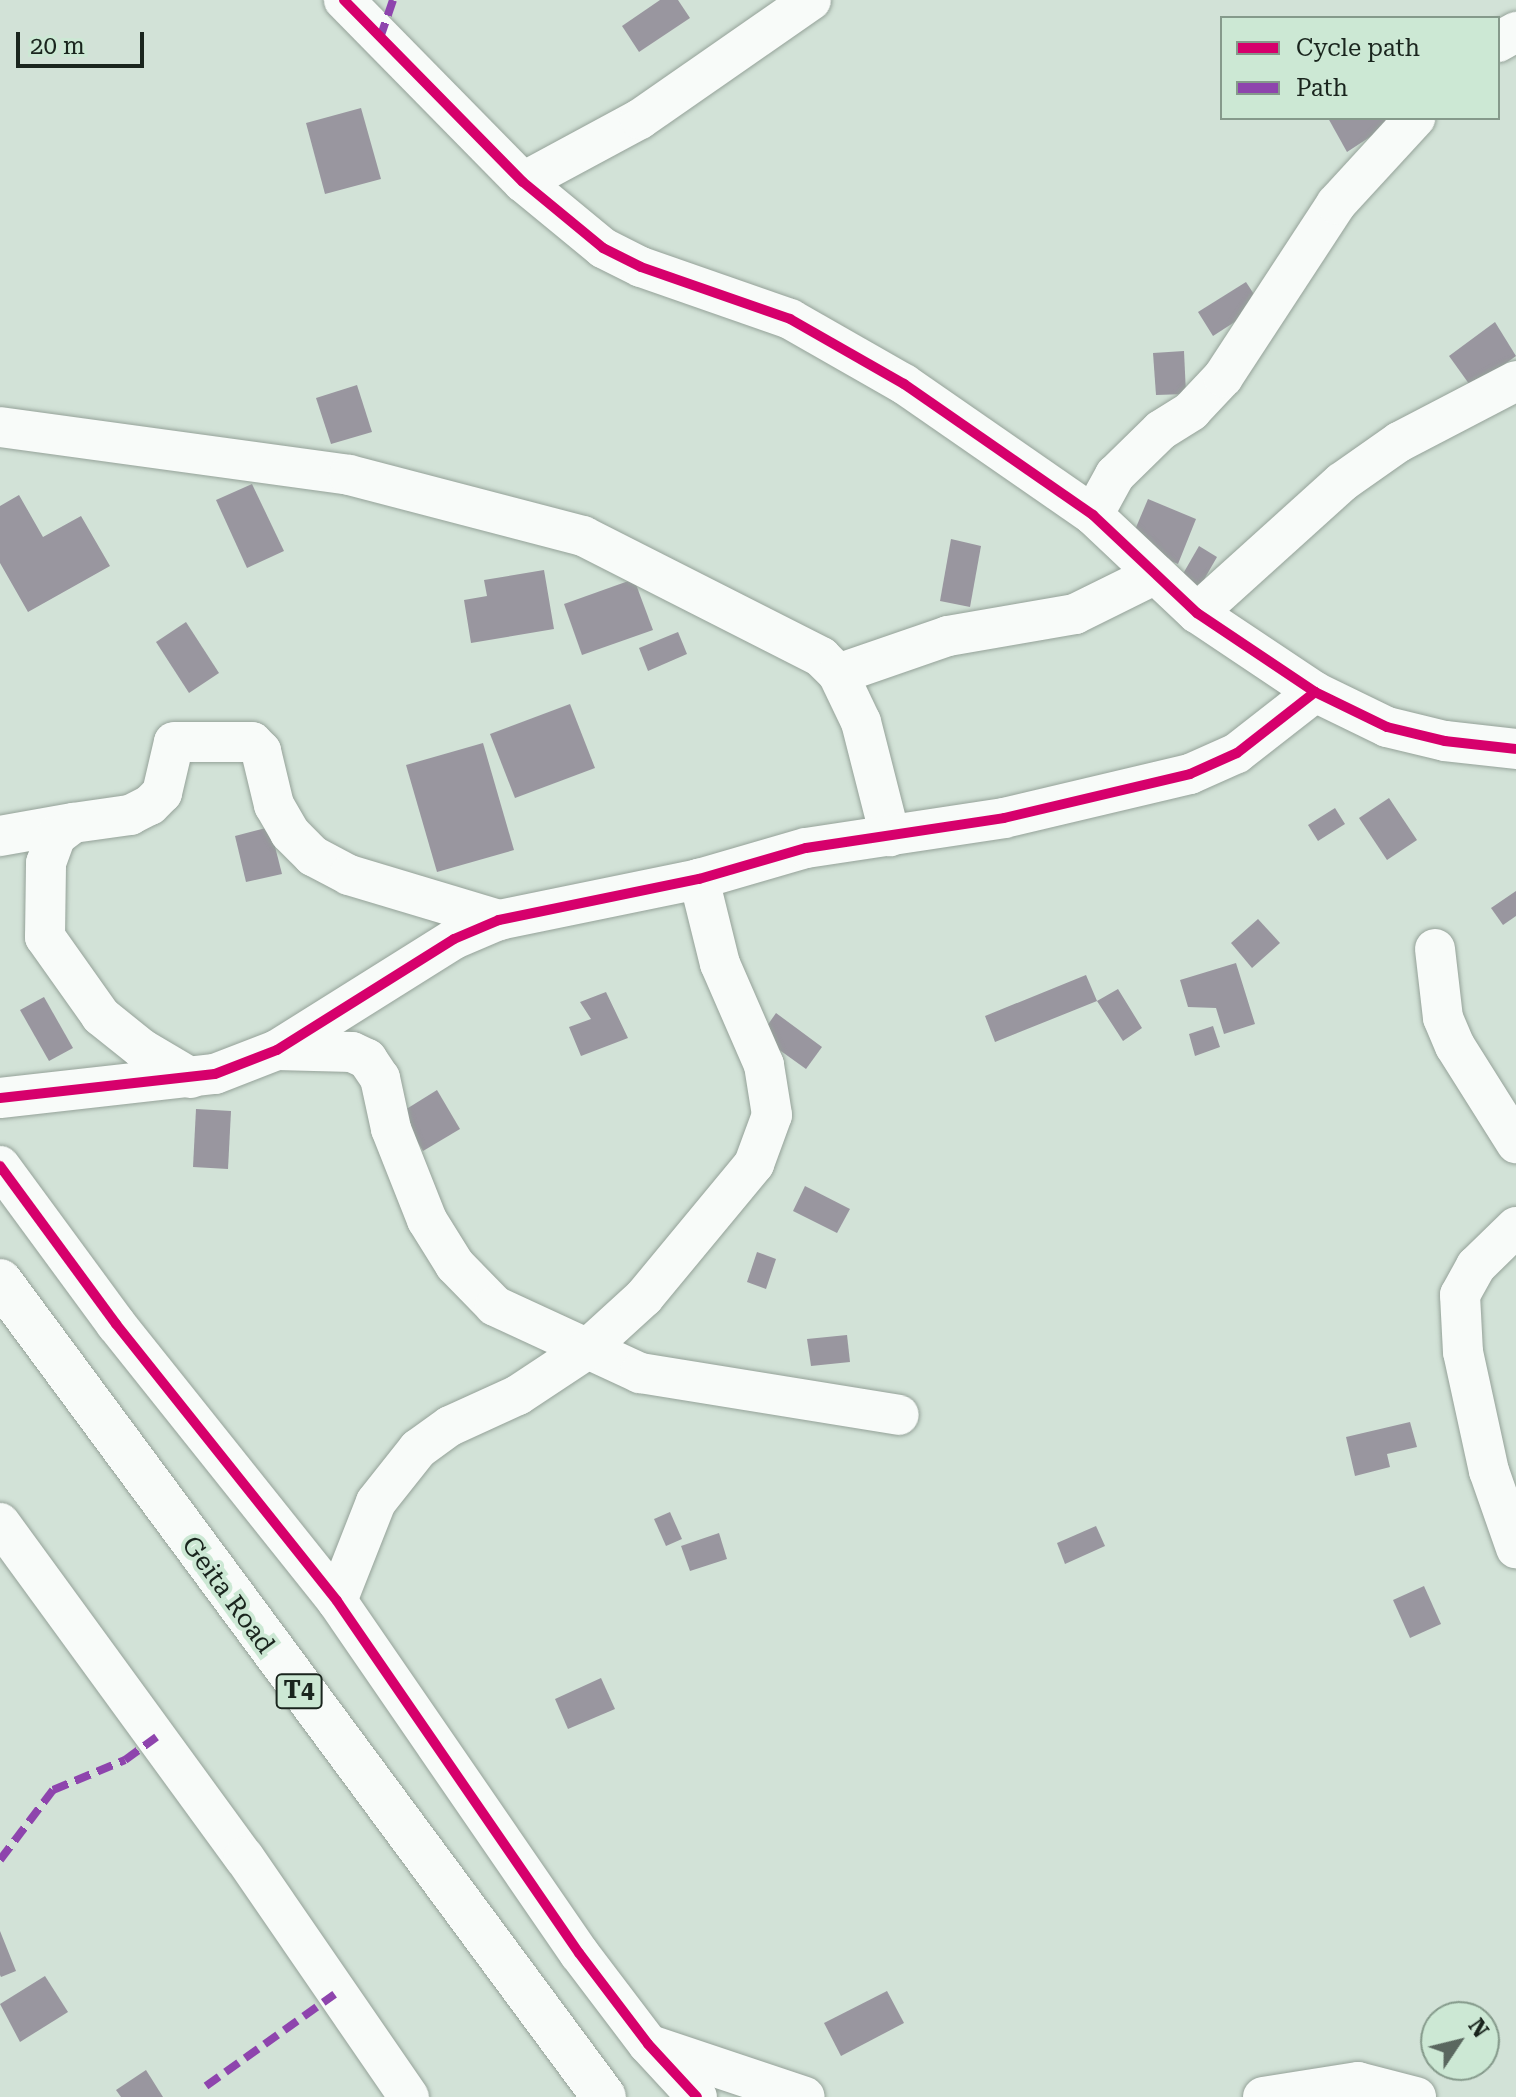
<!DOCTYPE html>
<html>
<head>
<meta charset="utf-8">
<style>
	body { margin:0 }
	#map { position:relative; width:1516px; height:2097px; overflow:hidden; background:#d2e2d7; font-family:"Roboto Serif",serif }
	div>[style] { position:absolute }
	[style*='--x'] { left:calc(var(--x)*1px); top:calc(var(--y)*1px); width:calc(var(--w)*1px); rotate:calc(var(--a)*1deg) }
	.building>* { inset:0; background:#99969f }
	.roads { filter:drop-shadow(0 0 2px #95a299) drop-shadow(0 0 2px #95a299) }
	.street>* { height:40px; margin:-20px; padding:0 20px; transform-origin:20px; border-radius:20px; background:#f8fbf9 }
	.highway>* { height:44px; margin:-22px; padding:0 22px; transform-origin:22px; border-radius:22px; background:#f8fbf9 }
	.quiet>* { height:8px; margin-top:-4px; transform-origin:0; background:repeating-linear-gradient(90deg,#8e44ad 0 16px,transparent 0 24px) }
	.cycleway>* { height:10px; margin:-5px; padding:0 5px; transform-origin:5px; border-radius:5px; background:#d6006c }
	span { translate:-50% -50%; white-space:nowrap; text-align:center; line-height:1.15; -webkit-text-stroke:8px #cce8d4; paint-order:stroke }
	.shield-label span { padding:2px 6px; background:#cce8d4; border:2px solid; border-radius:6px; -webkit-text-stroke-width:0 }
	.shield-label { font-size:24px; color:#1a251e; font-weight:700 }
	.street-label { font-size:26px; color:#1a251e }
	.legend { position:absolute; left:1220px; top:16px; width:280px; height:104px; box-sizing:border-box; background:#cce8d4; border:2px solid #859a8b; margin:0; padding:10px 14px; list-style:none; font-size:24px; color:#1a251e }
	.legend li { display:flex; align-items:center; gap:16px; height:40px }
	.legend b { width:40px; border:2px solid #859a8b }
	.north { position:absolute; left:1420px; top:2001px; width:80px; height:80px; box-sizing:border-box; background:#cce8d4; border:2px solid #859a8b; border-radius:50%; rotate:55deg; font-size:22px; font-weight:700; line-height:32px; text-align:center; color:#1a251e }
	.north::after { content:''; display:block; margin:auto; width:28px; height:36px; background:#5a675f; clip-path:polygon(50% 0,100% 100%,50% 72%,0 100%) }
	.scale { position:absolute; left:16px; top:32px; width:128px; height:36px; box-sizing:border-box; border:4px solid #1a251e; border-top:0; padding-left:10px; font-size:24px; line-height:28px; white-space:nowrap; color:#1a251e; -webkit-text-stroke:6px #cce8d4; paint-order:stroke }
</style>
</head>
<body>
<div id="map">
	<div class="building">
		<i style="clip-path:polygon(660px 0,678px 0,690px 18px,639px 52px,622px 26px)"></i>
		<i style="clip-path:polygon(361px 108px,381px 179px,325px 194px,306px 123px)"></i>
		<i style="clip-path:polygon(1328px 118px,1399px 118px,1347px 152px)"></i>
		<i style="clip-path:polygon(1246px 282px,1261px 305px,1213px 336px,1198px 312px)"></i>
		<i style="clip-path:polygon(1495px 322px,1516px 356px,1472px 388px,1449px 356px)"></i>
		<i style="clip-path:polygon(1184px 351px,1186px 394px,1156px 395px,1153px 353px)"></i>
		<i style="clip-path:polygon(357px 385px,372px 432px,331px 444px,316px 398px)"></i>
		<i style="clip-path:polygon(252px 484px,284px 551px,247px 568px,216px 500px)"></i>
		<i style="clip-path:polygon(19px 495px,43px 537px,81px 516px,110px 566px,28px 612px,0 563px,0 506px)"></i>
		<i style="clip-path:polygon(1148px 499px,1196px 519px,1178px 564px,1129px 544px)"></i>
		<i style="clip-path:polygon(951px 539px,981px 546px,970px 607px,940px 601px)"></i>
		<i style="clip-path:polygon(1199px 546px,1217px 557px,1198px 590px,1180px 579px)"></i>
		<i style="clip-path:polygon(544px 570px,554px 629px,471px 643px,464px 600px,487px 596px,484px 580px)"></i>
		<i style="clip-path:polygon(634px 579px,653px 630px,582px 655px,564px 604px)"></i>
		<i style="clip-path:polygon(186px 622px,219px 673px,189px 693px,156px 642px)"></i>
		<i style="clip-path:polygon(678px 632px,687px 654px,648px 671px,639px 648px)"></i>
		<i style="clip-path:polygon(570px 704px,595px 768px,515px 798px,490px 734px)"></i>
		<i style="clip-path:polygon(483px 743px,514px 850px,437px 872px,406px 765px)"></i>
		<i style="clip-path:polygon(1389px 798px,1417px 840px,1387px 860px,1359px 818px)"></i>
		<i style="clip-path:polygon(1335px 808px,1345px 824px,1318px 841px,1308px 825px)"></i>
		<i style="clip-path:polygon(270px 827px,282px 874px,246px 882px,235px 836px)"></i>
		<i style="clip-path:polygon(1516px 891px,1516px 916px,1503px 925px,1491px 908px)"></i>
		<i style="clip-path:polygon(1258px 919px,1280px 943px,1252px 968px,1231px 943px)"></i>
		<i style="clip-path:polygon(1236px 963px,1255px 1024px,1224px 1034px,1216px 1008px,1188px 1007px,1180px 980px)"></i>
		<i style="clip-path:polygon(1086px 975px,1097px 1001px,1118px 989px,1142px 1028px,1123px 1041px,1097px 1001px,995px 1042px,985px 1016px)"></i>
		<i style="clip-path:polygon(606px 992px,628px 1038px,581px 1056px,569px 1027px,591px 1019px,580px 1002px)"></i>
		<i style="clip-path:polygon(44px 997px,73px 1048px,49px 1061px,20px 1010px)"></i>
		<i style="clip-path:polygon(776px 1013px,822px 1047px,806px 1069px,760px 1036px)"></i>
		<i style="clip-path:polygon(1213px 1026px,1220px 1047px,1195px 1056px,1189px 1034px)"></i>
		<i style="clip-path:polygon(437px 1090px,460px 1129px,423px 1151px,400px 1113px)"></i>
		<i style="clip-path:polygon(196px 1109px,231px 1111px,228px 1169px,193px 1167px)"></i>
		<i style="clip-path:polygon(805px 1186px,850px 1209px,837px 1233px,793px 1211px)"></i>
		<i style="clip-path:polygon(757px 1252px,776px 1259px,766px 1289px,747px 1282px)"></i>
		<i style="clip-path:polygon(847px 1335px,850px 1362px,811px 1366px,807px 1339px)"></i>
		<i style="clip-path:polygon(1410px 1422px,1417px 1447px,1387px 1454px,1390px 1467px,1355px 1476px,1346px 1437px)"></i>
		<i style="clip-path:polygon(670px 1512px,682px 1539px,666px 1546px,654px 1519px)"></i>
		<i style="clip-path:polygon(1096px 1526px,1105px 1546px,1065px 1564px,1057px 1543px)"></i>
		<i style="clip-path:polygon(719px 1533px,727px 1559px,690px 1571px,681px 1546px)"></i>
		<i style="clip-path:polygon(1424px 1586px,1441px 1624px,1410px 1638px,1393px 1600px)"></i>
		<i style="clip-path:polygon(601px 1678px,615px 1709px,568px 1729px,555px 1699px)"></i>
		<i style="clip-path:polygon(0 1931px,16px 1971px,1px 1977px,0 1975px)"></i>
		<i style="clip-path:polygon(45px 1976px,68px 2012px,20px 2042px,0 2004px)"></i>
		<i style="clip-path:polygon(887px 1991px,904px 2023px,841px 2056px,824px 2023px)"></i>
		<i style="clip-path:polygon(146px 2070px,163px 2097px,121px 2097px,116px 2090px)"></i>
	</div>
	<div class="roads">
		<div class="street">
			<i style="--x:344;--y:0;--w:255;--a:45.5"></i>
			<i style="--x:523;--y:182;--w:104;--a:39.5"></i>
			<i style="--x:603;--y:248;--w:42;--a:26.6"></i>
			<i style="--x:641;--y:267;--w:158;--a:19.2"></i>
			<i style="--x:790;--y:319;--w:131;--a:29.7"></i>
			<i style="--x:904;--y:384;--w:230;--a:34.7"></i>
			<i style="--x:1093;--y:515;--w:143;--a:43.3"></i>
			<i style="--x:1197;--y:613;--w:142;--a:33.8"></i>
			<i style="--x:1315;--y:692;--w:80;--a:25.9"></i>
			<i style="--x:1387;--y:727;--w:60;--a:13.6"></i>
			<i style="--x:1445;--y:741;--w:71;--a:6.4"></i>
			<i style="--x:1498;--y:42;--w:21;--a:-29"></i>
			<i style="--x:523;--y:182;--w:133;--a:-28.3"></i>
			<i style="--x:640;--y:119;--w:208;--a:-34.8"></i>
			<i style="--x:0;--y:427;--w:352;--a:7.8"></i>
			<i style="--x:349;--y:475;--w:242;--a:14.6"></i>
			<i style="--x:583;--y:536;--w:267;--a:26.9"></i>
			<i style="--x:821;--y:657;--w:24;--a:45"></i>
			<i style="--x:838;--y:674;--w:53;--a:64.4"></i>
			<i style="--x:861;--y:722;--w:118;--a:75.7"></i>
			<i style="--x:1093;--y:515;--w:46;--a:-61.2"></i>
			<i style="--x:1115;--y:475;--w:64;--a:-44.4"></i>
			<i style="--x:1161;--y:430;--w:36;--a:-32"></i>
			<i style="--x:1191;--y:411;--w:47;--a:-46.7"></i>
			<i style="--x:1223;--y:377;--w:207;--a:-56.8"></i>
			<i style="--x:1336;--y:204;--w:117;--a:-47.4"></i>
			<i style="--x:1197;--y:613;--w:195;--a:-42.1"></i>
			<i style="--x:1342;--y:482;--w:70;--a:-35.1"></i>
			<i style="--x:1399;--y:442;--w:132;--a:-27.5"></i>
			<i style="--x:838;--y:674;--w:116;--a:-19.1"></i>
			<i style="--x:948;--y:636;--w:129;--a:-9.8"></i>
			<i style="--x:1075;--y:614;--w:90;--a:-26.3"></i>
			<i style="--x:0;--y:836;--w:74;--a:-10.1"></i>
			<i style="--x:1435;--y:949;--w:69;--a:83.4"></i>
			<i style="--x:1443;--y:1018;--w:30;--a:67"></i>
			<i style="--x:1455;--y:1046;--w:115;--a:57.8"></i>
			<i style="--x:277;--y:1050;--w:75;--a:1.5"></i>
			<i style="--x:352;--y:1052;--w:17;--a:25"></i>
			<i style="--x:367;--y:1059;--w:23;--a:56"></i>
			<i style="--x:380;--y:1078;--w:52;--a:77.8"></i>
			<i style="--x:391;--y:1129;--w:98;--a:68.4"></i>
			<i style="--x:427;--y:1220;--w:53;--a:58.1"></i>
			<i style="--x:455;--y:1265;--w:57;--a:45.7"></i>
			<i style="--x:495;--y:1306;--w:160;--a:24.8"></i>
			<i style="--x:640;--y:1373;--w:262;--a:9.2"></i>
			<i style="--x:191;--y:1078;--w:57;--a:-149.4"></i>
			<i style="--x:142;--y:1049;--w:53;--a:-141.2"></i>
			<i style="--x:101;--y:1016;--w:97;--a:-125.3"></i>
			<i style="--x:45;--y:937;--w:74;--a:-89.2"></i>
			<i style="--x:46;--y:863;--w:29;--a:-70"></i>
			<i style="--x:56;--y:836;--w:21;--a:-37"></i>
			<i style="--x:73;--y:823;--w:58;--a:-8"></i>
			<i style="--x:130;--y:815;--w:22;--a:-27"></i>
			<i style="--x:150;--y:805;--w:17;--a:-45"></i>
			<i style="--x:162;--y:793;--w:52;--a:-76.8"></i>
			<i style="--x:174;--y:742;--w:78;--a:0"></i>
			<i style="--x:252;--y:742;--w:13;--a:45"></i>
			<i style="--x:261;--y:751;--w:56;--a:76.5"></i>
			<i style="--x:274;--y:805;--w:32;--a:60"></i>
			<i style="--x:290;--y:833;--w:33;--a:45"></i>
			<i style="--x:313;--y:856;--w:41;--a:27.8"></i>
			<i style="--x:349;--y:875;--w:157;--a:16.7"></i>
			<i style="--x:0;--y:1098;--w:216;--a:-6.4"></i>
			<i style="--x:215;--y:1074;--w:66;--a:-21.2"></i>
			<i style="--x:277;--y:1050;--w:209;--a:-32.1"></i>
			<i style="--x:454;--y:939;--w:49;--a:-22.9"></i>
			<i style="--x:499;--y:920;--w:204;--a:-11.6"></i>
			<i style="--x:699;--y:879;--w:111;--a:-16.2"></i>
			<i style="--x:806;--y:848;--w:200;--a:-8.6"></i>
			<i style="--x:1004;--y:818;--w:191;--a:-13.3"></i>
			<i style="--x:1190;--y:774;--w:51;--a:-24.1"></i>
			<i style="--x:1237;--y:753;--w:99;--a:-38"></i>
			<i style="--x:0;--y:1166;--w:196;--a:53.7"></i>
			<i style="--x:116;--y:1324;--w:354;--a:51.4"></i>
			<i style="--x:337;--y:1601;--w:427;--a:55.5"></i>
			<i style="--x:579;--y:1953;--w:114;--a:52.8"></i>
			<i style="--x:648;--y:2044;--w:72;--a:47.2"></i>
			<i style="--x:1516;--y:1227;--w:56;--a:135.7"></i>
			<i style="--x:1476;--y:1266;--w:33;--a:119"></i>
			<i style="--x:1460;--y:1295;--w:57;--a:87"></i>
			<i style="--x:1463;--y:1352;--w:122;--a:77.7"></i>
			<i style="--x:1489;--y:1471;--w:82;--a:70.7"></i>
			<i style="--x:0;--y:1523;--w:414;--a:53.9"></i>
			<i style="--x:244;--y:1857;--w:291;--a:55.5"></i>
			<i style="--x:337;--y:1601;--w:106;--a:-68.5"></i>
			<i style="--x:376;--y:1502;--w:68;--a:-51.6"></i>
			<i style="--x:418;--y:1449;--w:39;--a:-36"></i>
			<i style="--x:450;--y:1426;--w:75;--a:-24.5"></i>
			<i style="--x:518;--y:1395;--w:82;--a:-33.5"></i>
			<i style="--x:586;--y:1350;--w:79;--a:-42.4"></i>
			<i style="--x:644;--y:1297;--w:173;--a:-50.4"></i>
			<i style="--x:754;--y:1164;--w:52;--a:-69.8"></i>
			<i style="--x:772;--y:1115;--w:51;--a:-99.1"></i>
			<i style="--x:764;--y:1065;--w:110;--a:-113.5"></i>
			<i style="--x:720;--y:964;--w:88;--a:-103.9"></i>
			<i style="--x:650;--y:2045;--w:163;--a:18.5"></i>
			<i style="--x:1263;--y:2097;--w:96;--a:-9"></i>
			<i style="--x:1358;--y:2082;--w:60;--a:14.5"></i>
		</div>
		<div class="highway">
			<i style="--x:0;--y:1281;--w:1015;--a:53.49"></i>
		</div>
	</div>
	<div class="quiet">
		<i style="--x:380;--y:38;--w:40;--a:-71.1"></i>
		<i style="--x:0;--y:1860;--w:88;--a:-52.9"></i>
		<i style="--x:53;--y:1790;--w:78;--a:-22.6"></i>
		<i style="--x:125;--y:1760;--w:39;--a:-36"></i>
		<i style="--x:206;--y:2086;--w:158;--a:-35.5"></i>
	</div>
	<div class="cycleway">
		<i style="--x:344;--y:0;--w:255;--a:45.5"></i>
		<i style="--x:523;--y:182;--w:104;--a:39.5"></i>
		<i style="--x:603;--y:248;--w:42;--a:26.6"></i>
		<i style="--x:641;--y:267;--w:158;--a:19.2"></i>
		<i style="--x:790;--y:319;--w:131;--a:29.7"></i>
		<i style="--x:904;--y:384;--w:230;--a:34.7"></i>
		<i style="--x:1093;--y:515;--w:143;--a:43.3"></i>
		<i style="--x:1197;--y:613;--w:142;--a:33.8"></i>
		<i style="--x:1315;--y:692;--w:80;--a:25.9"></i>
		<i style="--x:1387;--y:727;--w:60;--a:13.6"></i>
		<i style="--x:1445;--y:741;--w:71;--a:6.4"></i>
		<i style="--x:0;--y:1098;--w:216;--a:-6.4"></i>
		<i style="--x:215;--y:1074;--w:66;--a:-21.2"></i>
		<i style="--x:277;--y:1050;--w:209;--a:-32.1"></i>
		<i style="--x:454;--y:939;--w:49;--a:-22.9"></i>
		<i style="--x:499;--y:920;--w:204;--a:-11.6"></i>
		<i style="--x:699;--y:879;--w:111;--a:-16.2"></i>
		<i style="--x:806;--y:848;--w:200;--a:-8.6"></i>
		<i style="--x:1004;--y:818;--w:191;--a:-13.3"></i>
		<i style="--x:1190;--y:774;--w:51;--a:-24.1"></i>
		<i style="--x:1237;--y:753;--w:99;--a:-38"></i>
		<i style="--x:0;--y:1166;--w:196;--a:53.7"></i>
		<i style="--x:116;--y:1324;--w:354;--a:51.4"></i>
		<i style="--x:337;--y:1601;--w:427;--a:55.5"></i>
		<i style="--x:579;--y:1953;--w:114;--a:52.8"></i>
		<i style="--x:648;--y:2044;--w:72;--a:47.2"></i>
	</div>
	<div class="shield-label">
		<span style="left:299px;top:1691px">T4</span>
	</div>
	<div class="street-label">
		<span style="left:228px;top:1595px;rotate:54deg">Geita Road</span>
	</div>
	<ul class="legend">
	<li><b style="height:10px;background:#d6006c"></b>Cycle path</li>
	<li><b style="height:10px;background:#8e44ad"></b>Path</li>
	</ul>
	<div class="north">N</div>
	<div class="scale">20 m</div>
</div>
</body>
</html>
